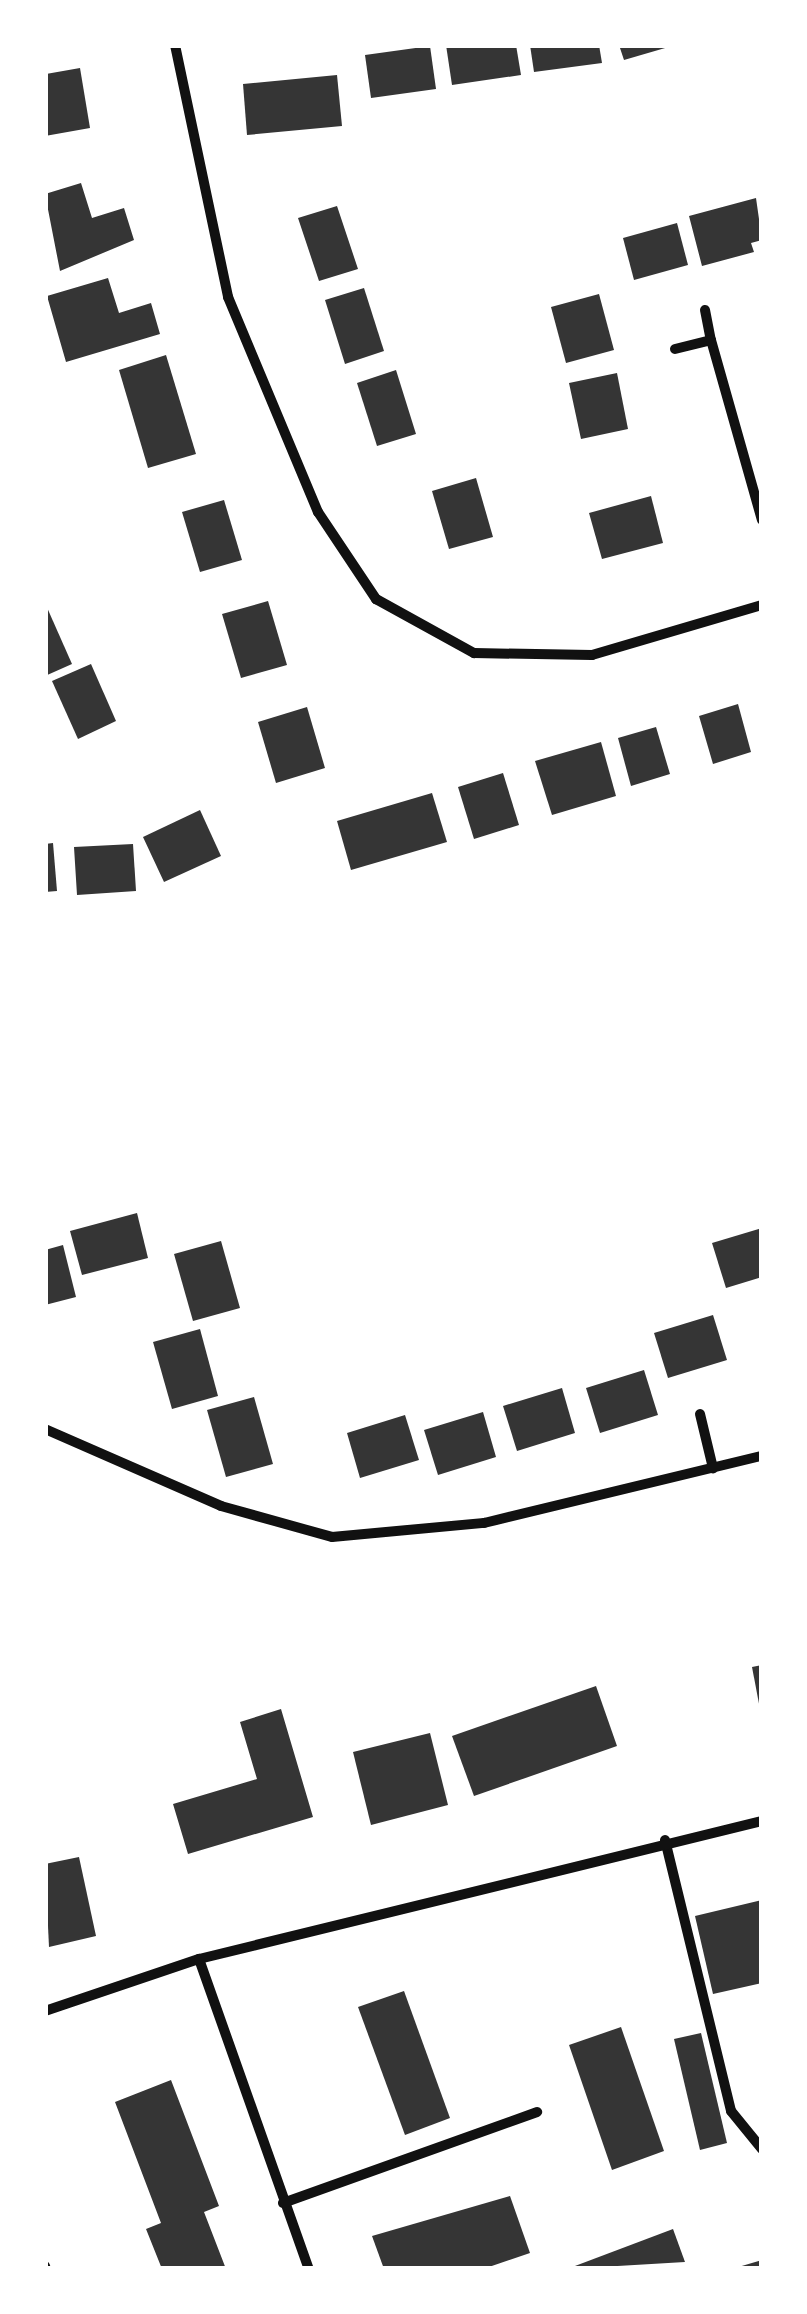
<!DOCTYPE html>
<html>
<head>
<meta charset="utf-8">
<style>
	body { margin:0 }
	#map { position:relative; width:807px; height:2314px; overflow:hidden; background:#fff; font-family:Helvetica,sans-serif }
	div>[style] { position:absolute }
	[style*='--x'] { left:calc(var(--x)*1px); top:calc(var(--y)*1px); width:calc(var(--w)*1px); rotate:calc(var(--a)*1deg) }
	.building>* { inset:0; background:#353535 }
	.minor>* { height:10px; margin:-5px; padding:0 5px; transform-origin:5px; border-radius:5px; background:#111 }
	span { translate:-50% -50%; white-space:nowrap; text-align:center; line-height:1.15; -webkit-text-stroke:8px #fff; paint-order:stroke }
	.frame { position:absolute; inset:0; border:48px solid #fff; pointer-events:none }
</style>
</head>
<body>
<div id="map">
	<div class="building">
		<i style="clip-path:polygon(446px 45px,516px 45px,521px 75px,452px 85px)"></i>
		<i style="clip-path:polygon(530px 45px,599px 45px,602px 63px,534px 72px)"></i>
		<i style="clip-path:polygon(619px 45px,672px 45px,672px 46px,624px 60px)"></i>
		<i style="clip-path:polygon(430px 46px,436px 89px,371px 98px,365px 55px)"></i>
		<i style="clip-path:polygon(80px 68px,90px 128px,45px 136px,46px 74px)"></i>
		<i style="clip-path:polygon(337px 75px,342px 126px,247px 135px,243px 84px)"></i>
		<i style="clip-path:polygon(81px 183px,92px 218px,124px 208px,134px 240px,60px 271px,45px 194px)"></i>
		<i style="clip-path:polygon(756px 198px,762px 240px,751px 243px,754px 252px,702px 266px,689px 216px)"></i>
		<i style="clip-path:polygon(337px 206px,358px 269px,319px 281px,298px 218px)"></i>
		<i style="clip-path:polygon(677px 223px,688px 265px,634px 280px,623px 238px)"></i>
		<i style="clip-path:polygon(108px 278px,119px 313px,151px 303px,160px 334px,66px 362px,47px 296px)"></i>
		<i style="clip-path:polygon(364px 288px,384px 351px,345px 364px,325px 300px)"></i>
		<i style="clip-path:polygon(599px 294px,614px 350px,566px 363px,551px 307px)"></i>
		<i style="clip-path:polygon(166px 355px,196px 454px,148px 468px,119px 370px)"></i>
		<i style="clip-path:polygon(396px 370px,416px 434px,377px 446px,357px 383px)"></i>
		<i style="clip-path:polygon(617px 373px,628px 429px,581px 439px,569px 383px)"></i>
		<i style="clip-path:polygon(476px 478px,493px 537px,449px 549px,432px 491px)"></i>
		<i style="clip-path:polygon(651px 496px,663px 543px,602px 559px,589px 513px)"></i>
		<i style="clip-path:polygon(224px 500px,242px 560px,200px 572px,182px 512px)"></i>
		<i style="clip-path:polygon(268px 601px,287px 665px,241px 678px,222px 614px)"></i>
		<i style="clip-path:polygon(45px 603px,72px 664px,45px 676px)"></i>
		<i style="clip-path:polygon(91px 664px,116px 721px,78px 739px,52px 681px)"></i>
		<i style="clip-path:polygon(738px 704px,751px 752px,713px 764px,699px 716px)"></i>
		<i style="clip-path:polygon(307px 707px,325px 768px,276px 783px,258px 722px)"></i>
		<i style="clip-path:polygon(656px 727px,670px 774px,631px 786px,618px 738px)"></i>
		<i style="clip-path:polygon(601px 742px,616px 796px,552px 815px,535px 761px)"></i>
		<i style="clip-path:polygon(503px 773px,519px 825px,474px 839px,458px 787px)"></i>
		<i style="clip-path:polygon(432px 793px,447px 842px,351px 870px,337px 821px)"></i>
		<i style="clip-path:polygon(200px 810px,221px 856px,164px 882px,143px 837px)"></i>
		<i style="clip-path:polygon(53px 843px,57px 891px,45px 892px,45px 844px)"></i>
		<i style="clip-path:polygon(133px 844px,136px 891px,77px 895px,74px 847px)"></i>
		<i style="clip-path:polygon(137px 1213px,148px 1258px,82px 1275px,70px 1231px)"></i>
		<i style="clip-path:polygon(762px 1228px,762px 1277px,726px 1288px,712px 1243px)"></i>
		<i style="clip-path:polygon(221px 1241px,240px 1308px,193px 1321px,174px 1254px)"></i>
		<i style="clip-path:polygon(63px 1245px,76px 1297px,45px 1305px,45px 1250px)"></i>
		<i style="clip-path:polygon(713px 1315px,727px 1360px,668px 1378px,654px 1333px)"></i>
		<i style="clip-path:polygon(200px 1329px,218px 1396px,172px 1409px,153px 1342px)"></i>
		<i style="clip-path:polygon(644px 1370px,658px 1415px,600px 1433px,586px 1388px)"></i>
		<i style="clip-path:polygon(562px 1388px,575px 1433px,517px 1451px,503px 1406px)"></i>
		<i style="clip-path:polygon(254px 1397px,273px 1464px,226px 1477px,207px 1410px)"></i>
		<i style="clip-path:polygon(483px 1412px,496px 1457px,438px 1475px,424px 1430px)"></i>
		<i style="clip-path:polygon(405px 1415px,419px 1460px,360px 1478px,347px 1433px)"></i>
		<i style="clip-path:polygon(762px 1665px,762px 1709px,760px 1709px,752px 1667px)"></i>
		<i style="clip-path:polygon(596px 1686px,617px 1746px,474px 1796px,452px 1736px)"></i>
		<i style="clip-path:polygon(281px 1709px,313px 1817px,188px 1854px,173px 1804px,257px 1779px,240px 1722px)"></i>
		<i style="clip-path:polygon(430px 1733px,448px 1805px,371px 1825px,353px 1752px)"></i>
		<i style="clip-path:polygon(79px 1857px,96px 1936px,49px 1947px,45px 1864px)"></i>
		<i style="clip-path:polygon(762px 1900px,762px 1983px,713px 1994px,695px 1916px)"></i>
		<i style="clip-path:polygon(404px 1991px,450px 2118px,405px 2135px,358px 2007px)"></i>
		<i style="clip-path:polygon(621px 2027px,664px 2151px,612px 2170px,569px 2045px)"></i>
		<i style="clip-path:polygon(701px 2033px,727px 2143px,700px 2150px,674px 2039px)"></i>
		<i style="clip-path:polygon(171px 2080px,219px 2206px,204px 2212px,226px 2269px,162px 2269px,146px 2229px,161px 2223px,115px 2102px)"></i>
		<i style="clip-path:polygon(510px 2196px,530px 2253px,483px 2269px,384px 2269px,372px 2236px)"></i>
		<i style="clip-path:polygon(673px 2229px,685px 2262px,567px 2269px)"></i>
		<i style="clip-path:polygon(762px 2260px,762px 2269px,735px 2269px,735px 2268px)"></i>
	</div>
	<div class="minor">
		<i style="--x:175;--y:45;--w:258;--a:78.1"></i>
		<i style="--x:228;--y:297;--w:233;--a:67.3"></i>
		<i style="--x:318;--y:512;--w:105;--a:56.3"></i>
		<i style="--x:376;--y:599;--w:112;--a:28.9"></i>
		<i style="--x:474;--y:653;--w:118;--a:1"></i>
		<i style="--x:592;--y:655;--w:177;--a:-16.4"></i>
		<i style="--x:705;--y:310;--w:31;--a:79"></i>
		<i style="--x:675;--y:349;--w:37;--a:-14"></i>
		<i style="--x:711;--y:340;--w:187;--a:74.2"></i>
		<i style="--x:700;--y:1414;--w:56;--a:76.5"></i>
		<i style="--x:45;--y:1429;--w:192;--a:23.6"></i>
		<i style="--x:221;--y:1506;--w:115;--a:15.6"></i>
		<i style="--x:332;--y:1537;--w:153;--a:-5.3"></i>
		<i style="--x:484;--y:1523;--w:286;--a:-13.6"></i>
		<i style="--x:665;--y:1840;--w:279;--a:76.3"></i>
		<i style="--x:731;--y:2111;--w:49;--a:50.8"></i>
		<i style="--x:199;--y:1959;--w:329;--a:70.5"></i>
		<i style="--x:45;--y:2011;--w:163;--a:-18.7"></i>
		<i style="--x:199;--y:1959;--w:580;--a:-13.77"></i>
		<i style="--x:283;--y:2203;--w:270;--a:-19.7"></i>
		<i style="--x:45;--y:2266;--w:3;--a:72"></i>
	</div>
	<div class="frame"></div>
</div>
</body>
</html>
